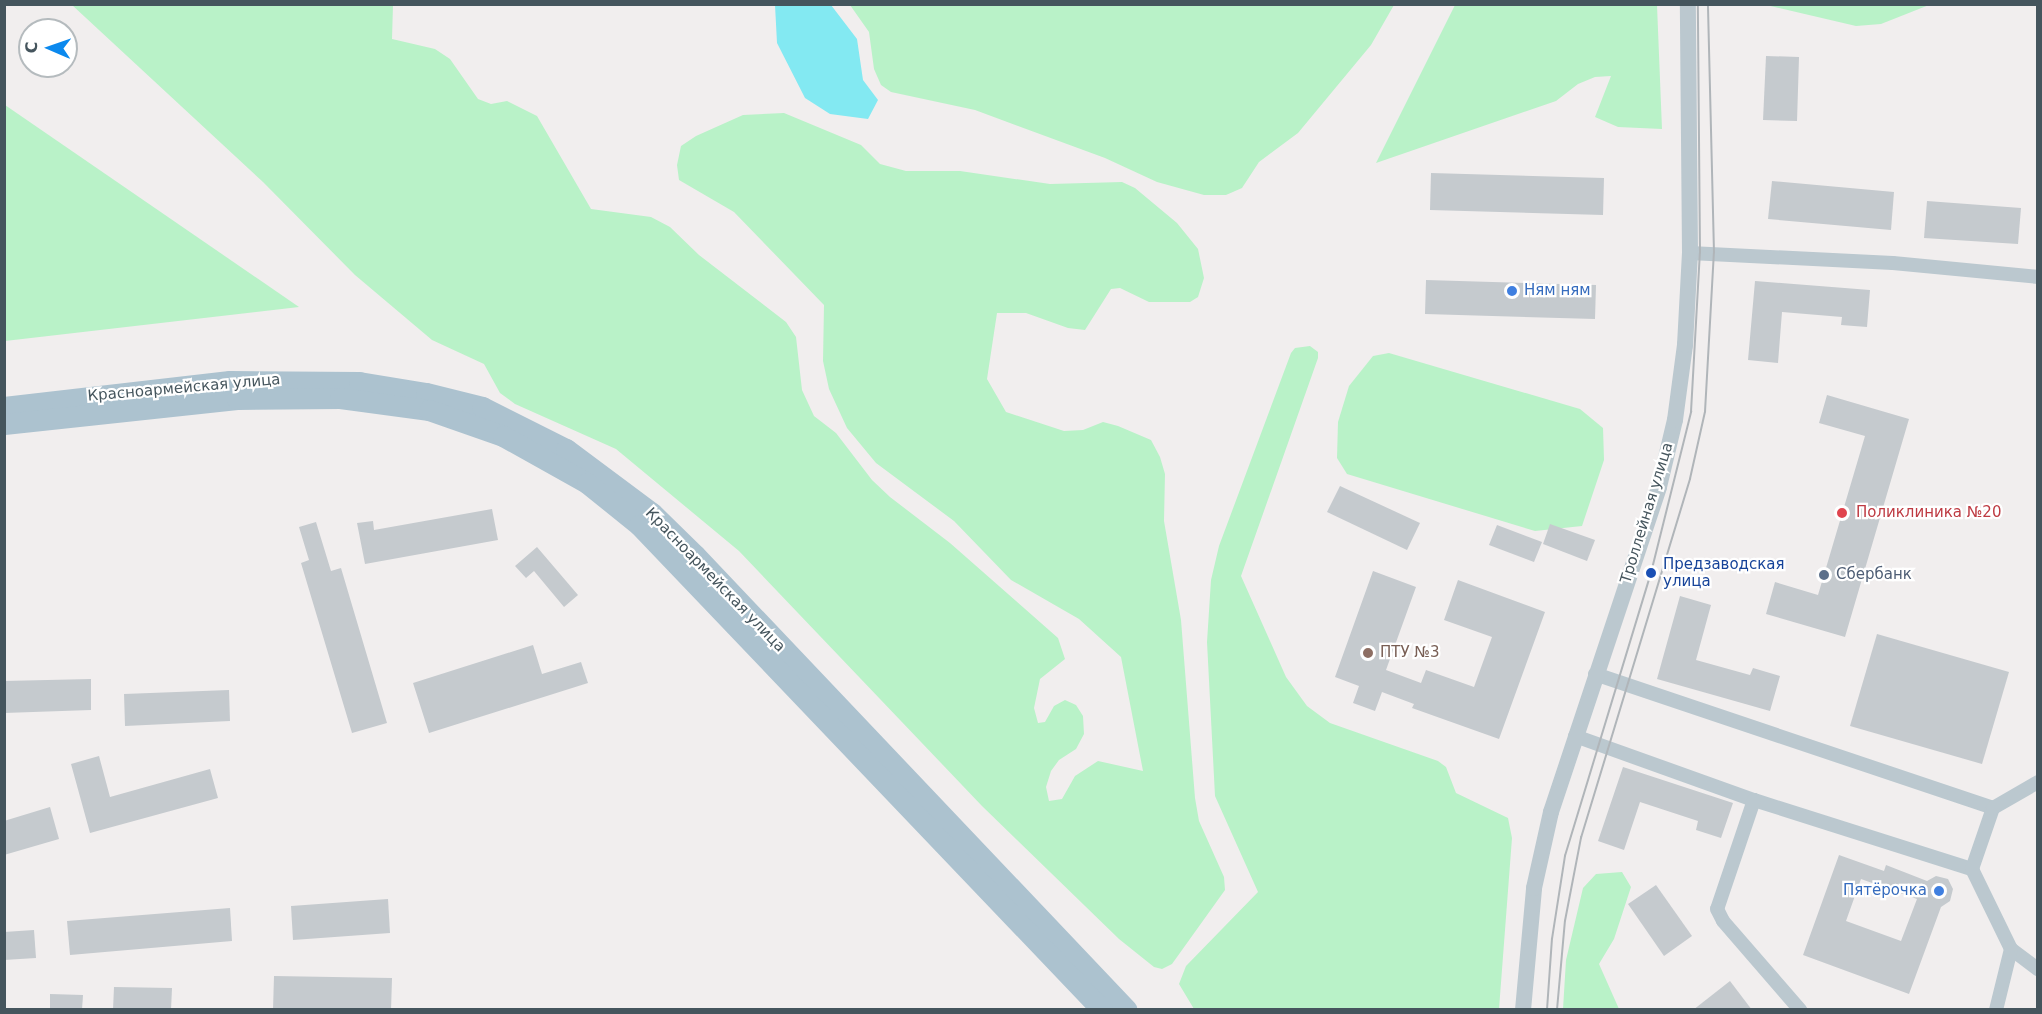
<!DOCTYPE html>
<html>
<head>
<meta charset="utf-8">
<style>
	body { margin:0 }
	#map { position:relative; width:2042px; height:1014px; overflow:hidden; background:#f1eeee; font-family:"DejaVu Sans",sans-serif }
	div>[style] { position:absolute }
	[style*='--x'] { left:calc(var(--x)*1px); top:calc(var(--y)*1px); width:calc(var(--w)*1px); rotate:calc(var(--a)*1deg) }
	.green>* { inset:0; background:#b9f2c8 }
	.water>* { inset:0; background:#83e9f2 }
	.building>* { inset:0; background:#c5cace }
	.minor>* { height:14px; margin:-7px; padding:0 7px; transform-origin:7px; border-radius:7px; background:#bbc8cf }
	.tertiary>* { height:16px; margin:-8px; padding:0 8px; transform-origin:8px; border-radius:8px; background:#bbc8cf }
	.primary>* { height:21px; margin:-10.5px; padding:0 10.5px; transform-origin:10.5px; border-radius:10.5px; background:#acc2cf }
	.tram>* { height:1.5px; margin:-0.75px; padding:0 0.75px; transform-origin:0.75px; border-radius:0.75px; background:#b0b5b9 }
	.dots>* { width:16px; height:16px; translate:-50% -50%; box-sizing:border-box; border:3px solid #fff; border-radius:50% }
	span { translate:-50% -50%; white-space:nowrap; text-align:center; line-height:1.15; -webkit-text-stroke:4.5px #fff; paint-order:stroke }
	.shop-label { font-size:15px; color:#366cbe }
	.left { translate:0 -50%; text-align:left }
	.right { translate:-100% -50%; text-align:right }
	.street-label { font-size:15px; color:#45555d }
	.health-label { font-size:15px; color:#be3a42 }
	.transit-label { font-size:15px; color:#164399 }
	.service-label { font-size:15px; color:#4e5e75 }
	.education-label { font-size:15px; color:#785e54 }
	.frame { position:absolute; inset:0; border:6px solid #45555d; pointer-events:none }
	.north { position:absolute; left:18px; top:18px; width:60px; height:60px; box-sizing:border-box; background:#fff; border:2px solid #b5bbbe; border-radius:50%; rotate:272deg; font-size:16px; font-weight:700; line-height:24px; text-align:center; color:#45555d }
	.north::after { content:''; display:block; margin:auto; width:21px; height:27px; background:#0b89ee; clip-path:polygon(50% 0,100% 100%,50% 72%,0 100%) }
</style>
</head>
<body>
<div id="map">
	<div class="green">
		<i style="clip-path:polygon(72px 5px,393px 5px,392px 39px,435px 49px,450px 59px,478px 99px,491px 104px,507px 101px,537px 116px,591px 209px,651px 217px,670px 227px,699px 255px,786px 322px,796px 337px,802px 390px,814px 416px,836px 433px,872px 480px,890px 497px,950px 543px,1058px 638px,1065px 659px,1040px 679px,1034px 708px,1038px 723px,1045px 722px,1054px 706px,1065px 700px,1076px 705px,1083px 716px,1084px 734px,1076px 749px,1059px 760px,1051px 771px,1046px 787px,1049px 801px,1062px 799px,1075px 776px,1098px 761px,1143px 771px,1121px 657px,1079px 619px,1011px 580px,954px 521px,876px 463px,847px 428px,829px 389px,823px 361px,824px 305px,734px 212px,679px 180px,677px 165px,681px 146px,696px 136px,743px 115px,784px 113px,861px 145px,880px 164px,906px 171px,960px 171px,1050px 184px,1122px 182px,1135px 188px,1177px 223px,1198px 249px,1204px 278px,1198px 297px,1190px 302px,1149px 302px,1120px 288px,1111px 289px,1085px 330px,1068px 328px,1026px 313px,997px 313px,987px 379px,1006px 412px,1064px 431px,1083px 430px,1103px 422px,1118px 426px,1151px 440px,1160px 457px,1165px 474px,1164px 521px,1181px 620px,1195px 798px,1199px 821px,1224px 877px,1225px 890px,1172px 964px,1162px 969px,1154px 967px,1119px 939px,982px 806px,739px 551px,616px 449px,515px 404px,500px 393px,484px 364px,432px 340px,355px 275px,263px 182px)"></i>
		<i style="clip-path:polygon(850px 5px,1394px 5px,1371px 45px,1298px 133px,1259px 162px,1242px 188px,1226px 195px,1204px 195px,1157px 182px,1105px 158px,975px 110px,891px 92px,881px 85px,874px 69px,869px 32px)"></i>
		<i style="clip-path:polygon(1455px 5px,1657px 5px,1662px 129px,1618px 127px,1595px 117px,1611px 76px,1595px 77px,1578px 84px,1556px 101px,1376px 163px)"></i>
		<i style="clip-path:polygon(1766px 5px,1929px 5px,1881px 24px,1856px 26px)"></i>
		<i style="clip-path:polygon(5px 105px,299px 307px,5px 341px)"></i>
		<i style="clip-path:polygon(1310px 346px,1318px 352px,1318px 358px,1241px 576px,1286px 677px,1307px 706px,1330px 723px,1438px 761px,1446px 767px,1456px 793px,1508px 818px,1512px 838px,1499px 1009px,1194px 1009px,1179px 984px,1186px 966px,1258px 892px,1215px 796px,1207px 642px,1211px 580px,1219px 546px,1291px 353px,1295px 348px)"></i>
		<i style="clip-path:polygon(1389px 353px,1580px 409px,1603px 428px,1604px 460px,1582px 526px,1535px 531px,1347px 474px,1337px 458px,1338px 422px,1349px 386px,1373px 356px)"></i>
		<i style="clip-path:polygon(1622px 872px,1631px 887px,1614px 939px,1599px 964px,1619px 1009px,1563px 1009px,1566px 960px,1583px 888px,1596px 874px)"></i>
	</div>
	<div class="water">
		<i style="clip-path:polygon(775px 5px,831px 5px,857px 39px,863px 80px,878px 100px,868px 119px,830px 114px,805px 98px,777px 43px)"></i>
	</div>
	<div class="building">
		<i style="clip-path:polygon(1766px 56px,1799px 57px,1797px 121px,1763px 120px)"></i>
		<i style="clip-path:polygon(1431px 173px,1604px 178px,1603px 215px,1430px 210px)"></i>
		<i style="clip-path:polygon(1772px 181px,1894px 192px,1891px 230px,1768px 219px)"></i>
		<i style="clip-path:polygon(1927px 201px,2021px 208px,2018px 244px,1924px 238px)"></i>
		<i style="clip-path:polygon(1426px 280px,1596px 285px,1595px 319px,1425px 314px)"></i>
		<i style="clip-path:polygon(1755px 281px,1870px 290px,1867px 327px,1841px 325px,1842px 317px,1782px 312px,1778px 363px,1748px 360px)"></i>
		<i style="clip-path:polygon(1827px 395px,1909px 419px,1845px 637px,1766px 614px,1775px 582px,1818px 595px,1865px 436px,1819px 423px)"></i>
		<i style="clip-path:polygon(1340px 486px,1420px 523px,1407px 550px,1327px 512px)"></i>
		<i style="clip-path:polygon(492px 509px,498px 540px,365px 564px,357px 523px,373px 521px,374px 530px)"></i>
		<i style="clip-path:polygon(316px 522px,331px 571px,341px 568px,387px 723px,352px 733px,301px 563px,309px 560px,299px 527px)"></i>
		<i style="clip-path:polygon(1550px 524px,1595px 540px,1587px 561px,1543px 544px)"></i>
		<i style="clip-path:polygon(1497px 525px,1542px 542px,1534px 562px,1489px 545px)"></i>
		<i style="clip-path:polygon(537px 547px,578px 595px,564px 607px,534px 571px,526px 578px,515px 566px)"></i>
		<i style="clip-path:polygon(1373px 571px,1416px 587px,1386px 670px,1421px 683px,1426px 670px,1474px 687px,1492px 637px,1444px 620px,1458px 580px,1545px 612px,1499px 739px,1412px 708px,1414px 704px,1382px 692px,1375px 711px,1353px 703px,1359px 686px,1335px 677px)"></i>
		<i style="clip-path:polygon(1680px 596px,1711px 605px,1696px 660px,1750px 675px,1753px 668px,1780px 676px,1770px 711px,1657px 679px)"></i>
		<i style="clip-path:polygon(1877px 634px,2009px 672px,1982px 764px,1850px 726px)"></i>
		<i style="clip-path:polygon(533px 645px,542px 674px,581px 662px,588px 683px,429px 733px,413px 683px)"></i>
		<i style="clip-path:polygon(91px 679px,91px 710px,4px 713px,4px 681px)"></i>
		<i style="clip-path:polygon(229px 690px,230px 721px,125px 726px,124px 694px)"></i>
		<i style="clip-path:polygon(99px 756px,110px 797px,210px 769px,218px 798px,90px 833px,71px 764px)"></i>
		<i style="clip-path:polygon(1623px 767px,1733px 803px,1721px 838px,1696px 830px,1698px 821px,1640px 802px,1624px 850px,1598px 841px)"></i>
		<i style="clip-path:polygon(50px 807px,59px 839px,4px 855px,4px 821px)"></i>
		<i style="clip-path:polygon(evenodd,1839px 855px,1884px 871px,1886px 865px,1927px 881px,1936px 876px,1948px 879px,1953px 889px,1950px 901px,1941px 907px,1909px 994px,1803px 955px,1839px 855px,1861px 879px,1917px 899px,1901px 941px,1846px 921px,1861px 879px)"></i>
		<i style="clip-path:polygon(1656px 885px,1692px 936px,1664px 956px,1628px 904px)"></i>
		<i style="clip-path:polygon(388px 899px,390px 933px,293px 940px,291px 906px)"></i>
		<i style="clip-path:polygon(230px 908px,232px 941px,70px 955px,67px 921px)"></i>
		<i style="clip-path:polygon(34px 930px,36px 958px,4px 960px,4px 932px)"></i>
		<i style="clip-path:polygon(274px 976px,392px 978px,391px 1010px,273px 1010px)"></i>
		<i style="clip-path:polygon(1730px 981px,1752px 1010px,1693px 1010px)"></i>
		<i style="clip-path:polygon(114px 987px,172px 988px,171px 1010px,113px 1010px)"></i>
		<i style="clip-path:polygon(50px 994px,83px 995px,82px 1010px,50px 1010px)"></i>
	</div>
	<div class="minor">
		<i style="--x:1690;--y:253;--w:203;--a:2.8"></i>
		<i style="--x:1893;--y:263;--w:146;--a:5.5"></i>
		<i style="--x:1595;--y:674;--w:420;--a:18.6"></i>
		<i style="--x:1575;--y:736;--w:190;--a:19.7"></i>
		<i style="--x:1754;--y:800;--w:229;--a:17.6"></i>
		<i style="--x:1754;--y:800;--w:115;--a:108.7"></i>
		<i style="--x:1717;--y:909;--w:13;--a:63"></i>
		<i style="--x:1723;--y:921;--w:118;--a:49.1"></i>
		<i style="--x:2011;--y:949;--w:34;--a:37"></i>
		<i style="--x:1996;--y:1010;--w:63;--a:-76.2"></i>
		<i style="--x:2011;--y:949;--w:89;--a:-116"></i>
		<i style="--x:1972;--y:869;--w:65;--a:-71"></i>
		<i style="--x:1993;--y:808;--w:52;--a:-30"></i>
	</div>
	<div class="tertiary">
		<i style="--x:1523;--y:1010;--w:122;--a:-84.8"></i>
		<i style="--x:1534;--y:888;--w:78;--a:-77.4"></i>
		<i style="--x:1551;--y:812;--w:342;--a:-71.6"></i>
		<i style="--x:1659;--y:487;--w:69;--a:-76.6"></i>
		<i style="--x:1675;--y:420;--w:76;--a:-82.4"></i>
		<i style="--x:1685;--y:345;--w:92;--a:-86.9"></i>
		<i style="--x:1690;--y:253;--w:249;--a:-90.5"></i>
	</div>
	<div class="primary">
		<i style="--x:4;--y:407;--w:227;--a:-6.6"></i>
		<i style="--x:230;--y:381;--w:129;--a:0.4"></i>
		<i style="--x:359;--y:382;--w:68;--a:9.3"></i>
		<i style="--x:426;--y:393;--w:58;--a:14"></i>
		<i style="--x:482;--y:407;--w:94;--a:26.6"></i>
		<i style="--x:566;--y:449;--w:107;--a:36.7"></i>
		<i style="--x:652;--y:513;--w:60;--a:44.3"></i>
		<i style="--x:695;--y:555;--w:627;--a:46.49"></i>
		<i style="--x:4;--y:424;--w:234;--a:-6.1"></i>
		<i style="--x:237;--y:399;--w:103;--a:-0.6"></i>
		<i style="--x:340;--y:398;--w:90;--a:7.7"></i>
		<i style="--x:429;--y:410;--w:78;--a:19.4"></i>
		<i style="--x:503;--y:436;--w:96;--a:29.2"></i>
		<i style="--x:587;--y:483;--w:67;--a:38.9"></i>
		<i style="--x:639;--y:525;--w:671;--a:46.33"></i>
	</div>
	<div class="tram">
		<i style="--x:1547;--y:1010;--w:71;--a:-86"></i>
		<i style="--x:1552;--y:939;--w:84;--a:-81.1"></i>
		<i style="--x:1565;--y:856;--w:296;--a:-73.1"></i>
		<i style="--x:1651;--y:573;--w:166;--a:-76"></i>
		<i style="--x:1691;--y:412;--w:159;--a:-86.8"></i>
		<i style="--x:1700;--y:253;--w:249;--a:-90.5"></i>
		<i style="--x:1557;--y:1010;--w:89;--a:-84.9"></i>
		<i style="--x:1565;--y:921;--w:85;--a:-79.1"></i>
		<i style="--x:1581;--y:838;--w:375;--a:-73.1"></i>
		<i style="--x:1690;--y:479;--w:69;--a:-77.4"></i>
		<i style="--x:1705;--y:412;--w:159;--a:-86.8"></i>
		<i style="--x:1714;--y:253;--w:249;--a:-91.4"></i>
	</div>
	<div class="dots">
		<i style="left:1512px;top:291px;background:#3f7fe0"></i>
		<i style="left:1842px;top:513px;background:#e0444e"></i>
		<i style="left:1651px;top:573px;background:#1a4fb4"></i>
		<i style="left:1824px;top:575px;background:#5c6f8a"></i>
		<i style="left:1368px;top:653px;background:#8d6e63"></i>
		<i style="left:1939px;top:891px;background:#3f7fe0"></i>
	</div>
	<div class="shop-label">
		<span class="left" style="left:1524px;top:291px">Ням ням</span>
		<span class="right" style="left:1927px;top:891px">Пятёрочка</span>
	</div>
	<div class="street-label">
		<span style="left:184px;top:388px;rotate:-5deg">Красноармейская улица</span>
		<span style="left:1647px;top:513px;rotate:-73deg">Троллейная улица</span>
		<span style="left:715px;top:580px;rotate:46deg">Красноармейская улица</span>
	</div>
	<div class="health-label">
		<span class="left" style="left:1856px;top:513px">Поликлиника №20</span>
	</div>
	<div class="transit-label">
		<span class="left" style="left:1663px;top:573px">Предзаводская<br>улица</span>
	</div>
	<div class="service-label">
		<span class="left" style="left:1836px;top:575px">Сбербанк</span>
	</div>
	<div class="education-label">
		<span class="left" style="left:1380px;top:653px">ПТУ №3</span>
	</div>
	<div class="frame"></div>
	<div class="north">С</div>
</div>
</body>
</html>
